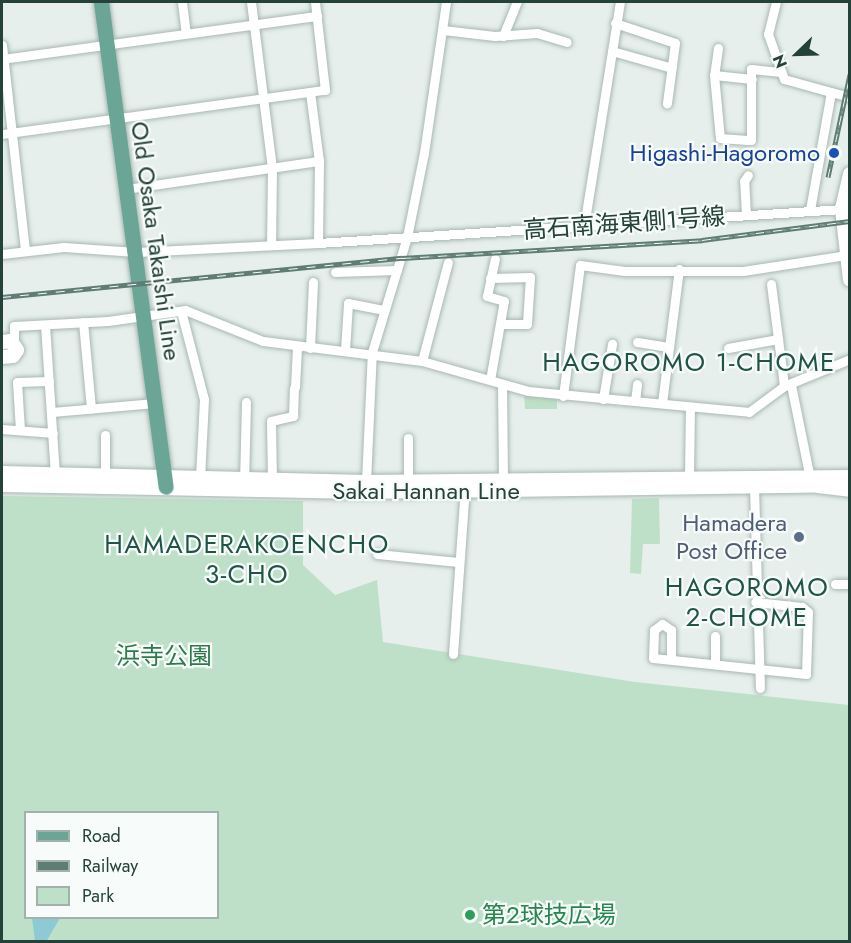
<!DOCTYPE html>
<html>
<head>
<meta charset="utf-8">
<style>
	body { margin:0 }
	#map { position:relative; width:851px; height:943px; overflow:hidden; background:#e6efeb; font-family:Jost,"Noto Sans JP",sans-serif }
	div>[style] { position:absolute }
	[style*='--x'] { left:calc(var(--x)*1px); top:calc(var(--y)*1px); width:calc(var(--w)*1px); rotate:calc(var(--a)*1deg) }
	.green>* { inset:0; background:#bfe0c8 }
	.water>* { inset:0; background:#8ec9d4 }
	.roads { filter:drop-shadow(0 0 2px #a8b8b2) drop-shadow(0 0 2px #a8b8b2) }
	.minor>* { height:9px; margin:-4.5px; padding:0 4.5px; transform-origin:4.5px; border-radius:4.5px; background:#fff }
	.secondary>* { height:14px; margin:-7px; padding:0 7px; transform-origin:7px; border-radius:7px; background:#fff }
	.primary>* { height:15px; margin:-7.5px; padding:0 7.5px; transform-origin:7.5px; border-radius:7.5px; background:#6aa596 }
	.rail>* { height:5px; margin-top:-2.5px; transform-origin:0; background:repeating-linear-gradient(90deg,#f7fbf9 0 9px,#5f7d75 0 18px); box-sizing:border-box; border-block:2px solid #5f7d75 }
	.dots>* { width:16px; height:16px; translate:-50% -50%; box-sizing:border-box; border:3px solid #f7fbf9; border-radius:50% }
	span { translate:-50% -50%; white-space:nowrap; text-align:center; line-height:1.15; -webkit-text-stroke:4.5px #f7fbf9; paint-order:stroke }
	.transit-label { font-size:24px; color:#164399 }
	.right { translate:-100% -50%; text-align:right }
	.street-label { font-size:24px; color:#24423a }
	.service-label { font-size:24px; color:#4e5e75 }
	.park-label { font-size:24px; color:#2d7a4b }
	.leisure-label { font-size:24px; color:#27864d }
	.left { translate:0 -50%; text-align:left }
	.neighbourhood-label { font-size:26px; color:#1f5548; letter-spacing:1.5px }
	.frame { position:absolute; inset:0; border:3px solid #24423a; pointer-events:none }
	.legend { position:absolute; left:24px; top:811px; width:195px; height:108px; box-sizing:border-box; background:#f7fbf9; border:2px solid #a3b1ad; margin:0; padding:8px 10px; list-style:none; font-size:18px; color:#24423a }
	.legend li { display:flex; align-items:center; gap:12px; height:30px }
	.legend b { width:30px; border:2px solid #a3b1ad }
	.north { position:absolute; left:767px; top:24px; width:60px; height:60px; -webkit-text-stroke:4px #f7fbf9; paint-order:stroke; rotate:247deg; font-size:16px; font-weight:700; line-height:24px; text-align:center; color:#24423a }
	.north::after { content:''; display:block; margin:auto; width:21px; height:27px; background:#24423a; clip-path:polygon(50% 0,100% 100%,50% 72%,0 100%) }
</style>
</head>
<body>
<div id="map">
	<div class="green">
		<i style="clip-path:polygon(524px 391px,557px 398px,557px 409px,525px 409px)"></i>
		<i style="clip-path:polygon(evenodd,2px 496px,303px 501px,303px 565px,335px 595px,377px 580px,383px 642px,635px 682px,849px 705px,849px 941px,2px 942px,2px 496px,26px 812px,218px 812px,218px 918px,26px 918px,26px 812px)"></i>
		<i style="clip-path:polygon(659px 498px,660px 544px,643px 544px,641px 574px,630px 573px,632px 499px)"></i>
	</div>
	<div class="water">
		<i style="clip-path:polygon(32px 918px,60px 918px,46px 942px,35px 941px)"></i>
	</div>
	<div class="roads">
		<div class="minor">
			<i style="--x:182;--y:2;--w:31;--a:83"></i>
			<i style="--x:251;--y:2;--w:167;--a:82.8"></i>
			<i style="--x:272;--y:168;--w:77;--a:90.7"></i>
			<i style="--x:776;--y:2;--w:33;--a:104"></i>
			<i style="--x:768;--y:34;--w:48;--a:70.4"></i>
			<i style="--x:784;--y:79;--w:49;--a:15.5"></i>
			<i style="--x:831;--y:92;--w:120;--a:100.1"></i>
			<i style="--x:615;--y:23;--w:63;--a:18.4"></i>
			<i style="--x:675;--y:43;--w:61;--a:97.6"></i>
			<i style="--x:443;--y:30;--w:52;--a:6.6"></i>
			<i style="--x:495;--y:36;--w:42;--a:-4.1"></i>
			<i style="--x:537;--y:33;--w:31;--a:17"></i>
			<i style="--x:503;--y:36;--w:37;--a:-68"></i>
			<i style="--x:2;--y:45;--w:207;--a:83.6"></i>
			<i style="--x:718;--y:48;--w:27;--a:98"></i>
			<i style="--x:714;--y:75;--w:63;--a:84.6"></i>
			<i style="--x:720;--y:138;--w:31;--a:4"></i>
			<i style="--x:751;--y:140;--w:71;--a:-90"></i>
			<i style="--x:751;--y:69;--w:30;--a:6"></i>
			<i style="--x:612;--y:51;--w:62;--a:15.8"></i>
			<i style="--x:2;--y:59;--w:318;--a:-7.8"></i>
			<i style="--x:714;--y:75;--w:38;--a:6"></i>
			<i style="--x:310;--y:92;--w:70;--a:82.6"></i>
			<i style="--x:319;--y:161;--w:82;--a:90.7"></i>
			<i style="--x:831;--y:92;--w:20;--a:15"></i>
			<i style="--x:2;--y:134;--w:326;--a:-7.8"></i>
			<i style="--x:325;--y:90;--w:89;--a:-96.5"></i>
			<i style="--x:126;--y:189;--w:195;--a:-8.3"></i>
			<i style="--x:746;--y:215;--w:34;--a:-93"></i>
			<i style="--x:744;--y:181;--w:7;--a:-56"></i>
			<i style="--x:584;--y:226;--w:227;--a:-80.9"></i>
			<i style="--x:2;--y:254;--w:62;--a:-6.4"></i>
			<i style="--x:64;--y:247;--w:72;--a:4"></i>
			<i style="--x:136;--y:252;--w:182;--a:-2.8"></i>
			<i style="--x:318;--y:243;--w:525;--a:-3.71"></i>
			<i style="--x:335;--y:272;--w:62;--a:-1.8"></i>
			<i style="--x:490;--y:278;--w:40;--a:-1.4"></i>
			<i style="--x:530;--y:277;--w:47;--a:93.7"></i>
			<i style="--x:527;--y:324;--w:24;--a:180"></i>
			<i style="--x:771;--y:284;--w:103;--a:82.7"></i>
			<i style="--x:181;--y:311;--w:91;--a:75.4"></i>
			<i style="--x:204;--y:399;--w:79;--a:92.9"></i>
			<i style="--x:83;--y:322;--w:87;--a:84.7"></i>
			<i style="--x:45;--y:325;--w:150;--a:86.2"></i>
			<i style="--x:637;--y:342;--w:32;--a:9"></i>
			<i style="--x:14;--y:343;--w:17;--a:-90"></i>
			<i style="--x:14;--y:326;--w:94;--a:-3"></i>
			<i style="--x:108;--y:321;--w:78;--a:-8.1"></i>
			<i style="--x:185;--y:310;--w:84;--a:21.7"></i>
			<i style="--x:263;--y:341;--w:160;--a:7.2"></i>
			<i style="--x:422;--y:361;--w:110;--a:15.8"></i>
			<i style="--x:528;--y:391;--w:222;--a:5.4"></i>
			<i style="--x:749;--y:412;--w:44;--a:-36.6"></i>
			<i style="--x:784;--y:386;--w:71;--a:-22.2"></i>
			<i style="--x:310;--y:348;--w:66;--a:-87.4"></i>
			<i style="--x:728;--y:348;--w:51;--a:-10.2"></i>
			<i style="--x:345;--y:350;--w:47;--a:-86.3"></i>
			<i style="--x:348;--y:303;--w:37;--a:11"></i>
			<i style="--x:422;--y:361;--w:102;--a:-75.3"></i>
			<i style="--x:490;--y:380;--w:80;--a:-80"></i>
			<i style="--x:504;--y:301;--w:18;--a:-164"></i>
			<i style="--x:487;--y:296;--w:38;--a:-78"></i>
			<i style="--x:502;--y:384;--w:96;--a:89.4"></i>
			<i style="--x:791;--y:385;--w:95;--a:78.5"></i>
			<i style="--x:295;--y:387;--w:40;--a:-87.1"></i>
			<i style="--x:563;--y:396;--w:132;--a:-82.6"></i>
			<i style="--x:580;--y:265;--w:45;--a:7.6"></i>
			<i style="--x:625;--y:271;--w:118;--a:0"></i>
			<i style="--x:743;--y:271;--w:104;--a:-8.8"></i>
			<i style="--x:603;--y:399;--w:56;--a:-80.7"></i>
			<i style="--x:635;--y:401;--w:17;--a:-83"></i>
			<i style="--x:662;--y:403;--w:135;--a:-82.8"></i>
			<i style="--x:52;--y:412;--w:103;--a:-5"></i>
			<i style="--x:2;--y:429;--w:51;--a:4.5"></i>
			<i style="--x:20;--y:430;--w:48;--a:-93.6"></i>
			<i style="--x:17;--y:382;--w:32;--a:-2"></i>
			<i style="--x:105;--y:476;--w:41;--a:-90"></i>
			<i style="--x:689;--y:476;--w:68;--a:-89.2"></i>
			<i style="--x:272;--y:480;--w:59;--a:-91"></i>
			<i style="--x:271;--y:421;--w:23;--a:-13"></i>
			<i style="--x:293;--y:416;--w:28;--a:-88"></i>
			<i style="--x:366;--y:482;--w:130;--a:-87.4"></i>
			<i style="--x:372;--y:352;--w:120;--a:-73.1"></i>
			<i style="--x:407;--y:237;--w:86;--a:-78.6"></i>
			<i style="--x:424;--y:153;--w:153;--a:-81.7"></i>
			<i style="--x:408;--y:482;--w:44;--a:-90"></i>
			<i style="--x:244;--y:484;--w:82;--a:-88.6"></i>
			<i style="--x:754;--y:487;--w:201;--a:88.3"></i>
			<i style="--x:377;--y:554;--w:82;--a:5.6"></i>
			<i style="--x:835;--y:584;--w:15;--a:0"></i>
			<i style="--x:715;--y:636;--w:28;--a:90"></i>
			<i style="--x:453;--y:654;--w:168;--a:-85.9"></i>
			<i style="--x:671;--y:659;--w:29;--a:-90"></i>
			<i style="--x:671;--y:630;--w:11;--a:-146"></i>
			<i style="--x:662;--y:624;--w:10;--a:143"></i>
			<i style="--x:654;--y:630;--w:28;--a:92"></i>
			<i style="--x:653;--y:658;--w:154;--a:6"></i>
			<i style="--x:806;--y:674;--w:62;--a:-88.2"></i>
			<i style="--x:808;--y:612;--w:8;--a:-140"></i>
			<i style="--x:802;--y:607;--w:47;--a:-173.9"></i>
		</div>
		<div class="secondary">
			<i style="--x:850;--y:174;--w:36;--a:103"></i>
			<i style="--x:842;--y:209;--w:71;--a:83.6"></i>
			<i style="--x:2;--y:342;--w:9;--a:-6"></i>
			<i style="--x:11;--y:341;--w:11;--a:56"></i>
			<i style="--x:17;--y:350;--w:7;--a:124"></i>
			<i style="--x:13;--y:356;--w:11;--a:175"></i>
			<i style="--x:2;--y:473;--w:364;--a:1.4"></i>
			<i style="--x:366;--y:482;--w:484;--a:-0.6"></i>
			<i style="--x:2;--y:485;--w:359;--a:1.1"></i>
			<i style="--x:361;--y:492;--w:457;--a:-0.8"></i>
			<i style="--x:818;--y:486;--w:32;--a:7"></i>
		</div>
		<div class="primary">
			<i style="--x:101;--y:2;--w:489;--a:82.4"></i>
		</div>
	</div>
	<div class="rail">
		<i style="--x:828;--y:177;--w:105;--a:-77.9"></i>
		<i style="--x:2;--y:297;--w:402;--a:-5.6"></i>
		<i style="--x:402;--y:258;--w:301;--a:-3.4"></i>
		<i style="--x:702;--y:240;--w:149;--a:-7.3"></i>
	</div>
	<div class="dots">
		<i style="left:834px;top:153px;background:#1a4fb4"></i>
		<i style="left:799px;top:537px;background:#5c6f8a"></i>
		<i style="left:470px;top:915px;background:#2e9e5b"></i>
	</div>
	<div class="transit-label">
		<span class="right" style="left:820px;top:153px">Higashi-Hagoromo</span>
	</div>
	<div class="street-label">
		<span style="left:624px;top:223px;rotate:-4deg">高石南海東側1号線</span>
		<span style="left:156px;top:241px;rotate:82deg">Old Osaka Takaishi Line</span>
		<span style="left:426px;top:491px">Sakai Hannan Line</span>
	</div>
	<div class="service-label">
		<span class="right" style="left:787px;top:537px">Hamadera<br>Post Office</span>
	</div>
	<div class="park-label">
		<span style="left:164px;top:656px">浜寺公園</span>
	</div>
	<div class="leisure-label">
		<span class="left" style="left:482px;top:915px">第2球技広場</span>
	</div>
	<div class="neighbourhood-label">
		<span style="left:689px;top:363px">HAGOROMO 1-CHOME</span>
		<span style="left:247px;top:560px">HAMADERAKOENCHO<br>3-CHO</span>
		<span style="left:747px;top:603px">HAGOROMO<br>2-CHOME</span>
	</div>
	<div class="frame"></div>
	<ul class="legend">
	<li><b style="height:8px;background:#6aa596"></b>Road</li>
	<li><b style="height:8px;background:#5f7d75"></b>Railway</li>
	<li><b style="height:16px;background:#bfe0c8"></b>Park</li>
	</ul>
	<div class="north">N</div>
</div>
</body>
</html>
